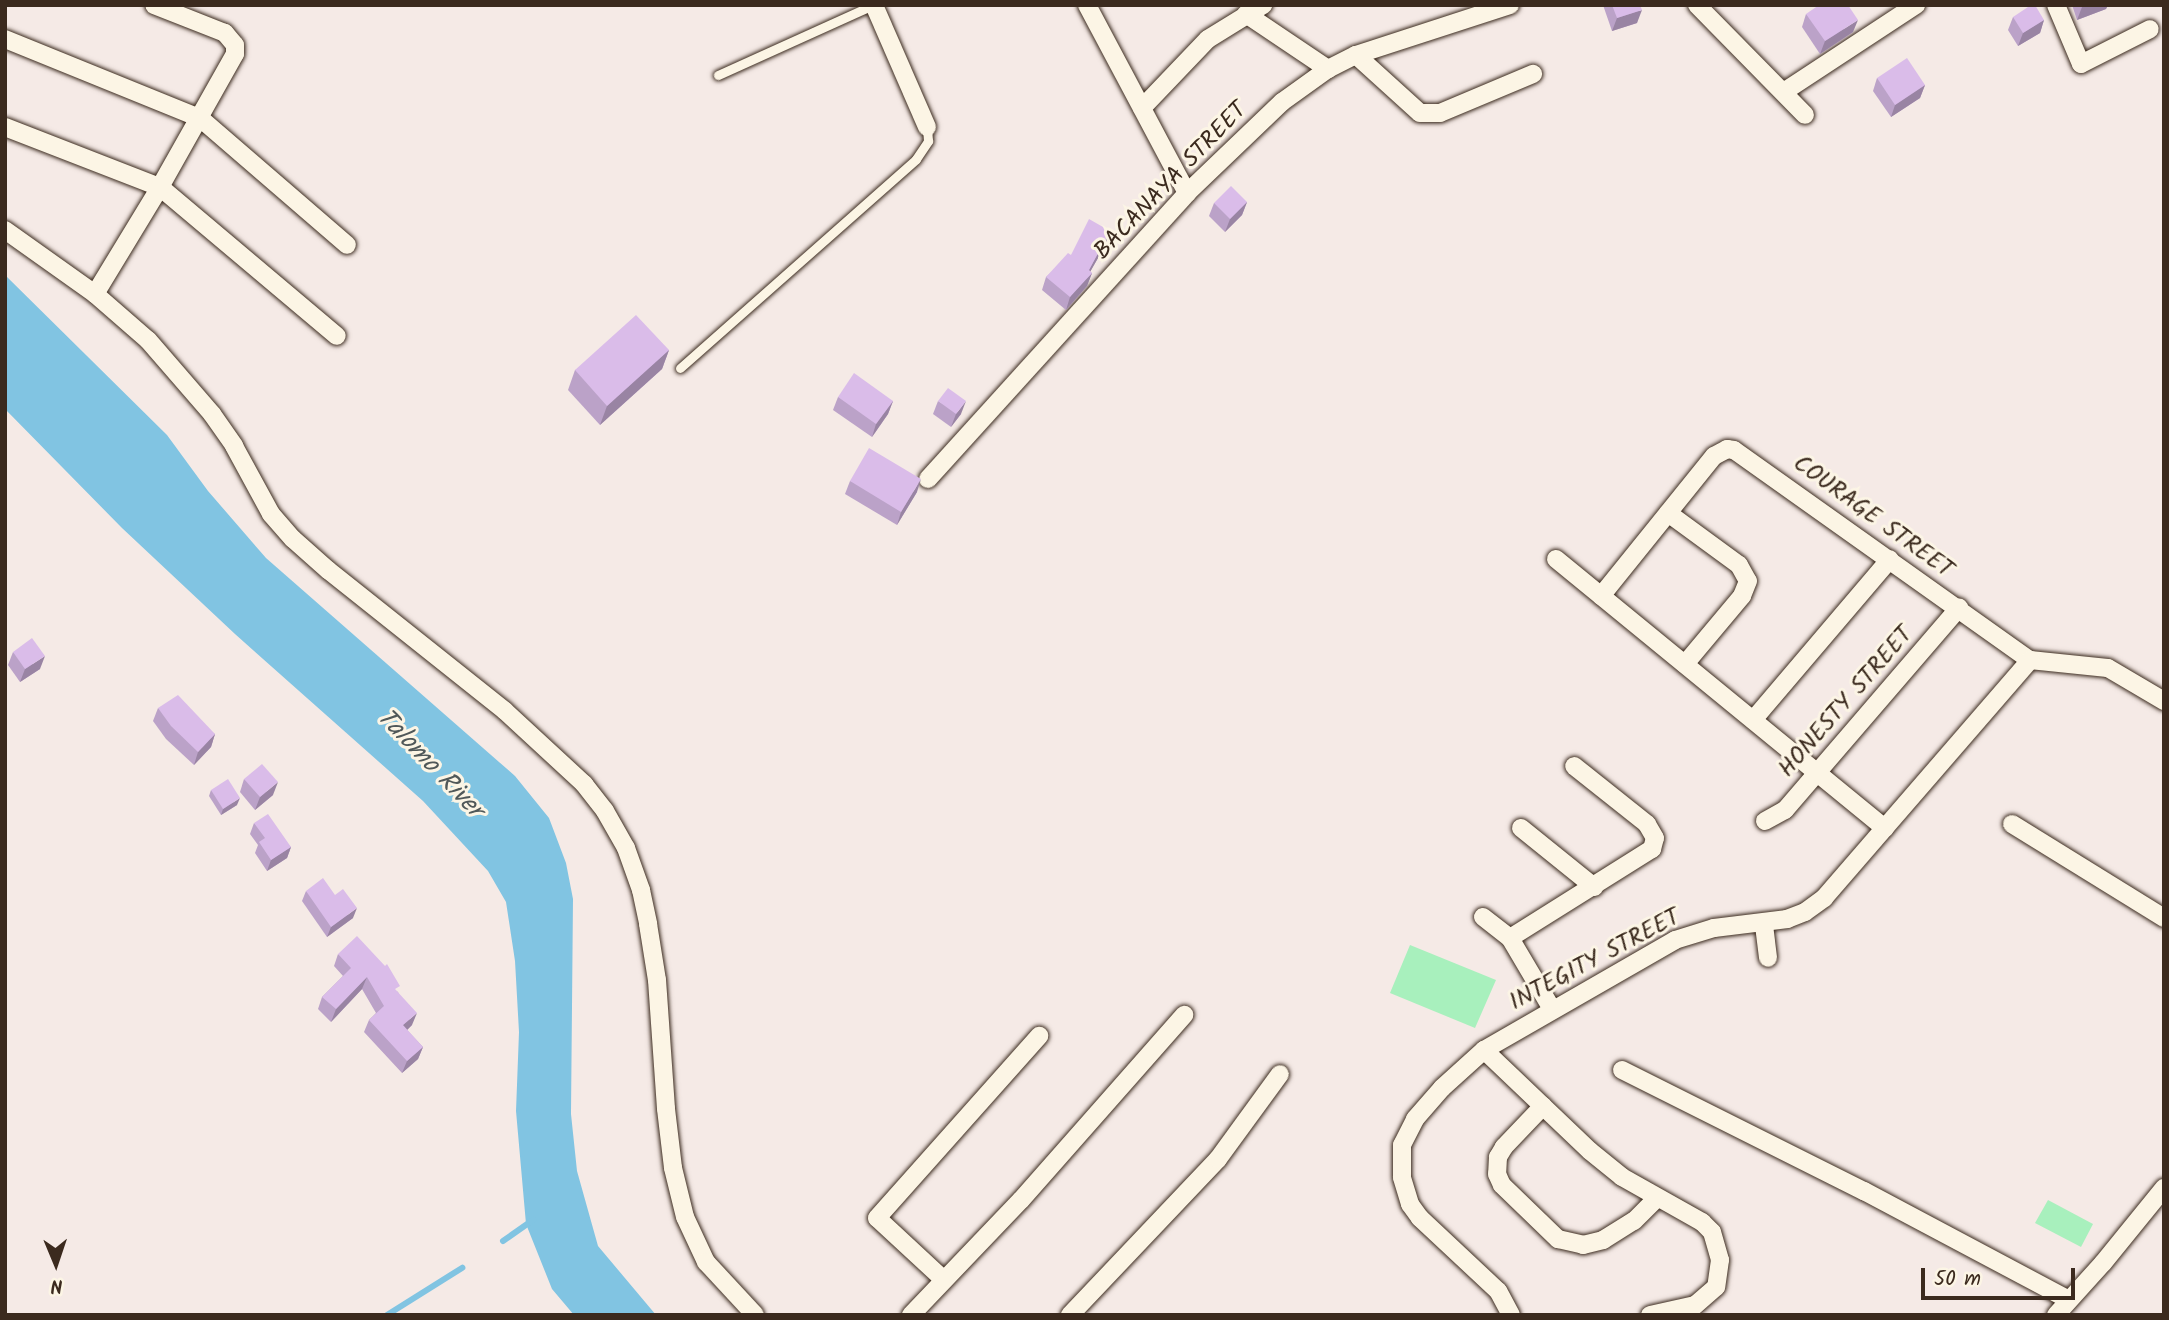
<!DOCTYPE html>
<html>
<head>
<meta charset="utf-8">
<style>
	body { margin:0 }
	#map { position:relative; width:2169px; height:1320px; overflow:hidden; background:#f5eae6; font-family:Kalam,sans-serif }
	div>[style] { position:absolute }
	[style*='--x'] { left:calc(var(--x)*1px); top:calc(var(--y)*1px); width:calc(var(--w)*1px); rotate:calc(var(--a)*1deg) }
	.green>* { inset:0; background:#a8f0bd }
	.water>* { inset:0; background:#81c4e2 }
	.stream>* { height:6px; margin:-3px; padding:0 3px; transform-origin:3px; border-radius:3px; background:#81c4e2 }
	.roads { filter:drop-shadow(0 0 2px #3b2a1e) drop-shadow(0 0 2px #3b2a1e) }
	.service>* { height:9px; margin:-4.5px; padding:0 4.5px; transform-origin:4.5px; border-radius:4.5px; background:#fcf5e5 }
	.minor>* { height:18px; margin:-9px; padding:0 9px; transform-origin:9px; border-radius:9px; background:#fcf5e5 }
	.wall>* { inset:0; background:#bba2c8 }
	.shaded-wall>* { inset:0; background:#9984a3 }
	.building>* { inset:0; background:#dabce9 }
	span { translate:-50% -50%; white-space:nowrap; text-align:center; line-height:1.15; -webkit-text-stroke:6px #fcf5e5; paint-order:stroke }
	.street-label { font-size:24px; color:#3b2a1e }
	.water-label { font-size:26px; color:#505859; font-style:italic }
	.frame { position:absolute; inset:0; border:7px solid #3b2a1e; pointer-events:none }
	.north { position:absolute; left:21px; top:1229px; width:70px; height:70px; -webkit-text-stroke:5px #fcf5e5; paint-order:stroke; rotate:178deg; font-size:19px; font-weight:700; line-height:28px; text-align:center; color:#3b2a1e }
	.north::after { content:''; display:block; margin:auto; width:24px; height:32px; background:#3b2a1e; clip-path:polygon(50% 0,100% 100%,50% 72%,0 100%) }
	.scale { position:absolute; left:1921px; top:1268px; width:154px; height:32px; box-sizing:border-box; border:4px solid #3b2a1e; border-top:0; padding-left:9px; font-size:21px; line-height:24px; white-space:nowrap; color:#3b2a1e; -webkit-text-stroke:5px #fcf5e5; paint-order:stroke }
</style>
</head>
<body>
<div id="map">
	<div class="green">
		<i style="clip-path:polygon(1410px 945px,1496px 980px,1475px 1028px,1390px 993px)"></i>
		<i style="clip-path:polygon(2048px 1200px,2093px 1224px,2081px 1247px,2035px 1223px)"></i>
	</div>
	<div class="water">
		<i style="clip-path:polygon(5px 275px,167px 435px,208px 491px,266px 558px,515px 776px,549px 818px,566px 863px,573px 899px,571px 1114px,577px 1171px,598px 1246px,656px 1315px,574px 1315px,552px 1289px,526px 1224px,516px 1111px,519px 1032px,515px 961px,506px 902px,488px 871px,423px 801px,235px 634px,122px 528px,5px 409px)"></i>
	</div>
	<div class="stream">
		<i style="--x:503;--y:1241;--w:37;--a:-35"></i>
		<i style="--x:387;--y:1315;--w:89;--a:-32.1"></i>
	</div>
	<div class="roads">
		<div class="service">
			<i style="--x:718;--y:75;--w:170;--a:-24.3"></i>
			<i style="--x:680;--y:368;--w:315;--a:-41.5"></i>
			<i style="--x:916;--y:159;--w:22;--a:-56"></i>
			<i style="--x:928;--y:141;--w:14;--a:-94"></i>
		</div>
		<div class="minor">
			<i style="--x:874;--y:5;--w:133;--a:66.5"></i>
			<i style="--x:1087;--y:5;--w:213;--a:62"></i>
			<i style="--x:1697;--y:5;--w:154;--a:45.5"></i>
			<i style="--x:2056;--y:5;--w:64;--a:67"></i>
			<i style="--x:2081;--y:64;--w:77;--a:-26.9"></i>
			<i style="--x:1246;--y:14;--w:99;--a:33.9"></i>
			<i style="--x:5;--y:39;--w:210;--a:22.1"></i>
			<i style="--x:200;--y:118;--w:194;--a:40.8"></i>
			<i style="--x:1356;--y:55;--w:86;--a:42.2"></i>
			<i style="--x:1420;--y:113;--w:20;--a:0"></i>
			<i style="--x:1440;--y:113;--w:101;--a:-22.8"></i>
			<i style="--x:1785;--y:91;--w:157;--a:-33.3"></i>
			<i style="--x:1142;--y:108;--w:95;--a:-46.3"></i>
			<i style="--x:1208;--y:39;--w:65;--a:-31.7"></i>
			<i style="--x:5;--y:127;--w:166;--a:21.2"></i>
			<i style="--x:160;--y:187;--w:231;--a:40.1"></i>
			<i style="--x:5;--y:230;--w:110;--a:35.4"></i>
			<i style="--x:95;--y:294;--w:70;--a:41"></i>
			<i style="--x:148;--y:340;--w:98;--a:49.1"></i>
			<i style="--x:212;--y:414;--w:39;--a:55"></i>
			<i style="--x:234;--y:446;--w:77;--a:61.4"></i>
			<i style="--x:271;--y:514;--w:33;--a:49"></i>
			<i style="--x:293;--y:539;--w:47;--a:41.5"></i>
			<i style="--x:328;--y:570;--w:226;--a:38.5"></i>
			<i style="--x:505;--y:711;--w:108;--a:42.7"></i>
			<i style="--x:584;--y:784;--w:34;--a:52"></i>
			<i style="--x:605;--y:811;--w:43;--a:60.4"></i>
			<i style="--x:626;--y:848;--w:45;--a:70.3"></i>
			<i style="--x:641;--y:890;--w:35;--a:78"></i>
			<i style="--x:648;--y:924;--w:57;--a:80.9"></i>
			<i style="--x:657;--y:980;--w:129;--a:86"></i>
			<i style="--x:666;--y:1109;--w:59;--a:83.2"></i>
			<i style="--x:673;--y:1168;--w:50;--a:76.2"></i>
			<i style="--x:685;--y:1217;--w:50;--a:65"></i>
			<i style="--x:706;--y:1262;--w:72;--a:47.2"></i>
			<i style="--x:95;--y:294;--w:125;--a:-58.7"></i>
			<i style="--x:160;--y:187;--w:153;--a:-60.6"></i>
			<i style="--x:235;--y:54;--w:9;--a:-90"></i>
			<i style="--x:235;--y:45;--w:16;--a:-130"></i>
			<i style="--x:225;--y:33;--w:76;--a:-158.5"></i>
			<i style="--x:928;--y:479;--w:386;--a:-47.8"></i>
			<i style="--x:1187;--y:193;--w:132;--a:-43.8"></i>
			<i style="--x:1282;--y:102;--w:57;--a:-35.7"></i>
			<i style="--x:1328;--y:69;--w:31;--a:-27"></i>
			<i style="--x:1356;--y:55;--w:162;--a:-18"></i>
			<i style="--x:1668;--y:513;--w:88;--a:36.2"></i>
			<i style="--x:1739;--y:565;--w:18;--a:61"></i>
			<i style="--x:1748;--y:581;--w:16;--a:112"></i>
			<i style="--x:1742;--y:596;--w:89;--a:130"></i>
			<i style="--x:1556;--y:559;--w:425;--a:39.3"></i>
			<i style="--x:1601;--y:596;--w:180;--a:-51.1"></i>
			<i style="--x:1714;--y:456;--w:15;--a:-28"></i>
			<i style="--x:1727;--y:449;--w:7;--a:8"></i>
			<i style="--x:1734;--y:450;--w:363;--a:35.4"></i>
			<i style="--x:2030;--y:660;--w:78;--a:5.9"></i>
			<i style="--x:2108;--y:668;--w:65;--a:30.5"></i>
			<i style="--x:1753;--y:720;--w:211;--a:-49.6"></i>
			<i style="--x:1765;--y:821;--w:23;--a:-29"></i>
			<i style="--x:1785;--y:810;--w:267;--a:-49.3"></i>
			<i style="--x:2012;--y:824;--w:179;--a:31.7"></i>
			<i style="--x:1521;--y:828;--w:94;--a:38.9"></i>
			<i style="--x:1483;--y:917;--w:34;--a:38"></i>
			<i style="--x:1510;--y:938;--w:82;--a:59.4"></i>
			<i style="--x:1764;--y:925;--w:33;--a:83"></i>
			<i style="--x:1510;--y:938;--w:168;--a:-32.1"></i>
			<i style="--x:1652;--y:849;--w:11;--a:-75"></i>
			<i style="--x:1655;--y:838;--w:16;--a:-120"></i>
			<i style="--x:1647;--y:824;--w:93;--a:-141.5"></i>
			<i style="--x:1484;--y:1050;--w:146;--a:43.6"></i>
			<i style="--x:1590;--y:1151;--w:41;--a:39.1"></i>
			<i style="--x:1622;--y:1177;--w:92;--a:29.4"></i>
			<i style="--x:1702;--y:1222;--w:14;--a:45"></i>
			<i style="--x:1712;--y:1232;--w:29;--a:74"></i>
			<i style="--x:1720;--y:1260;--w:27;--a:98"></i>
			<i style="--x:1716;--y:1287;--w:28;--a:139"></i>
			<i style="--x:1695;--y:1305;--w:46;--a:167.5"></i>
			<i style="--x:1622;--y:1070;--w:271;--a:26.6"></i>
			<i style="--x:1864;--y:1191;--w:232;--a:28"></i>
			<i style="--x:1543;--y:1106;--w:57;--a:133.6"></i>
			<i style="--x:1504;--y:1147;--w:12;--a:121"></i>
			<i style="--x:1498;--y:1157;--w:17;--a:93"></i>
			<i style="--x:1497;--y:1174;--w:12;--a:66"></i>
			<i style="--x:1502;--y:1185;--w:78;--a:44"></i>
			<i style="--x:1558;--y:1239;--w:26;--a:13"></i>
			<i style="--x:1583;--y:1245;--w:21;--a:-14"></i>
			<i style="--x:1603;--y:1240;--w:36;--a:-32"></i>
			<i style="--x:1634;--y:1221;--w:33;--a:-45"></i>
			<i style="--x:944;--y:1280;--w:91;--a:-137.2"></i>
			<i style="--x:877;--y:1218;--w:244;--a:-48.3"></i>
			<i style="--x:911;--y:1315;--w:159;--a:-46.3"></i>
			<i style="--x:1021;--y:1200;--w:247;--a:-48.6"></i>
			<i style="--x:1070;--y:1315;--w:215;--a:-46.5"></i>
			<i style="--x:1218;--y:1159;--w:105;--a:-53.9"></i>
			<i style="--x:1511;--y:1315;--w:27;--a:-118"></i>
			<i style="--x:1498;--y:1291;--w:107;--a:-136.9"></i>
			<i style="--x:1420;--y:1218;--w:17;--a:-126"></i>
			<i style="--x:1410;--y:1204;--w:28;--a:-107"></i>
			<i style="--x:1402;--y:1177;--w:32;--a:-90"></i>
			<i style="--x:1402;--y:1145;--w:29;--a:-63"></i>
			<i style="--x:1415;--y:1119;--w:41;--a:-48.9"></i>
			<i style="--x:1442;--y:1088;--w:57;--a:-42.1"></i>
			<i style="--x:1484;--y:1050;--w:220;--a:-29.9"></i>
			<i style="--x:1675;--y:940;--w:41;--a:-17.1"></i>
			<i style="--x:1714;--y:928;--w:74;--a:-7"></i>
			<i style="--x:1787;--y:919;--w:19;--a:-21"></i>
			<i style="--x:1805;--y:912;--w:24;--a:-36"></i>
			<i style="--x:1824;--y:898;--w:315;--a:-49.1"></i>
			<i style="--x:2056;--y:1315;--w:70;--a:-47.9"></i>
			<i style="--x:2103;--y:1263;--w:97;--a:-50.9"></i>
		</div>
	</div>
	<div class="wall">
		<i style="clip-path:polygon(1603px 5px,1640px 5px,1637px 23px,1612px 31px)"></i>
		<i style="clip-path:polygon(2072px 5px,2108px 5px,2106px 9px,2077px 20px)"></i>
		<i style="clip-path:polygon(1806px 14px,1853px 32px,1820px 54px,1802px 27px)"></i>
		<i style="clip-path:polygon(2013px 17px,2044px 20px,2040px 33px,2018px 46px,2008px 30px)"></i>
		<i style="clip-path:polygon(1877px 78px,1925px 85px,1920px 98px,1891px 117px,1873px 91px)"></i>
		<i style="clip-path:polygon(1247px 202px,1242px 215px,1225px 232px,1209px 216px,1214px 203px)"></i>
		<i style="clip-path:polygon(1106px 244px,1090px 272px,1092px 273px,1087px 286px,1066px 310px,1042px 290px,1046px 277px,1071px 255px)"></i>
		<i style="clip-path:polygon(669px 350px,662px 369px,600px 425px,568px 390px,575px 370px)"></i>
		<i style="clip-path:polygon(838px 397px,893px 401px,888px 414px,872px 437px,833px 410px)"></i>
		<i style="clip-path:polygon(938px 401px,961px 414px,951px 427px,933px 414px)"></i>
		<i style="clip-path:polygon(850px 481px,917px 492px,897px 525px,845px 494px)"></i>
		<i style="clip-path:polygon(13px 652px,40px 669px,20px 682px,8px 665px)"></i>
		<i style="clip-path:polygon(158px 708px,215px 734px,211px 747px,194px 765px,166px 739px,153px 721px)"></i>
		<i style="clip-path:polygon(244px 779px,273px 795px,255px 810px,240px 792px)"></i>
		<i style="clip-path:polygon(211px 790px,237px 805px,221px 815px,209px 796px)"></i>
		<i style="clip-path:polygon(254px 823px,291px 847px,287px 858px,267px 871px,255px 853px,258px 845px,250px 834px)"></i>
		<i style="clip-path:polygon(306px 891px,353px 918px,327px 937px,302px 901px)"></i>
		<i style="clip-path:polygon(338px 954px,398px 992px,412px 1025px,407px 1030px,423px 1047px,418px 1059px,402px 1073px,364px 1032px,369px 1020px,376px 1013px,362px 989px,331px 1022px,318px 1009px,322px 997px,343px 976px,334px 966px)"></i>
	</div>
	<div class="shaded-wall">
		<i style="clip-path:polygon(2086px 5px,2108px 5px,2106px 9px,2077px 20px,2082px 7px)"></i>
		<i style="clip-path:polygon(1642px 10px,1637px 23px,1612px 31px,1617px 18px)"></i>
		<i style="clip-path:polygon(1858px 20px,1853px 32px,1820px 54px,1825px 41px)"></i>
		<i style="clip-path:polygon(2044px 20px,2040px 33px,2018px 46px,2023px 33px)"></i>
		<i style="clip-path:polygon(1925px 85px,1920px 98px,1891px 117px,1895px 105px)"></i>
		<i style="clip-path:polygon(1247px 202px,1242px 215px,1225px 232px,1230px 219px)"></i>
		<i style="clip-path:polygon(1110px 231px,1106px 244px,1086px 279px,1092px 273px,1087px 286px,1066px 310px,1070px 297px,1089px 270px)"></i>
		<i style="clip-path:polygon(669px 350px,662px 369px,600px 425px,607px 406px)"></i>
		<i style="clip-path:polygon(893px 401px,888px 414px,872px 437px,876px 424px)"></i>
		<i style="clip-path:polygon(966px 401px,961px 414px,951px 427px,956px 414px)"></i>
		<i style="clip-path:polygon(921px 479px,917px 492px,897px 525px,901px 512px)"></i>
		<i style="clip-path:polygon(45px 656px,40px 669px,20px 682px,25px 669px)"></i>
		<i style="clip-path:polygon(215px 734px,211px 747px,194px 765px,198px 752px)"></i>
		<i style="clip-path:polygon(278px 782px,273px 795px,255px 810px,260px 797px)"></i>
		<i style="clip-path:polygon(240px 798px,237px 805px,221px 815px,223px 809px)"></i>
		<i style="clip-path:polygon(291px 847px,287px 858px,267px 871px,271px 860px)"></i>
		<i style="clip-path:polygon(357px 908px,353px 918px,327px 937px,331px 927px)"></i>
		<i style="clip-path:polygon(367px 977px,362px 989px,331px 1022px,336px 1009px)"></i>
		<i style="clip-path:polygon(417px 1013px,412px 1025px,399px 1038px,403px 1025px)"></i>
		<i style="clip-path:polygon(423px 1047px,418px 1059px,402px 1073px,407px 1061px)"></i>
	</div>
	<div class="building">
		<i style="clip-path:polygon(1612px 5px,1640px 5px,1642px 10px,1617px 18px)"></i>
		<i style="clip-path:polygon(1819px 5px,1848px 5px,1858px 20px,1825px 41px,1806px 14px)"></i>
		<i style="clip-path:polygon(2031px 5px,2035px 5px,2044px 20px,2023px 33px,2013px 17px)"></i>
		<i style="clip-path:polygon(1907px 58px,1925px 85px,1895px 105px,1877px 78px)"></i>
		<i style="clip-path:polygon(1231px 186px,1247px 202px,1230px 219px,1214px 203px)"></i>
		<i style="clip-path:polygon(1089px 219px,1110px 231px,1089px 270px,1092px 273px,1070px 297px,1046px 277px,1068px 253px,1071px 255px)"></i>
		<i style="clip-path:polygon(636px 315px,669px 350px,607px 406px,575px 370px)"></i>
		<i style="clip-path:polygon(854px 373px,893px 401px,876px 424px,838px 397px)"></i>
		<i style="clip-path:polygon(948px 388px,966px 401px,956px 414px,938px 401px)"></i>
		<i style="clip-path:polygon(869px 448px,921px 479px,901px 512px,850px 481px)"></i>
		<i style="clip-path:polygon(32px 638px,45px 656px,25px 669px,13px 652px)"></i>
		<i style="clip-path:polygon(178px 695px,215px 734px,198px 752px,171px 726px,158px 708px)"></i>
		<i style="clip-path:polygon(262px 764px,278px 782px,260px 797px,244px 779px)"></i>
		<i style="clip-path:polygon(228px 779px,240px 798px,223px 809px,211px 790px)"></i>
		<i style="clip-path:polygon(268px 814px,291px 847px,271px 860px,259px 842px,265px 838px,254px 823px)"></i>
		<i style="clip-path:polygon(323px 878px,335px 895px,343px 889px,357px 908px,331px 927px,306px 891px)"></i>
		<i style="clip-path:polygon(357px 936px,385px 966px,387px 964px,400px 986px,395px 989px,417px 1013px,403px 1025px,423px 1047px,407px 1061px,369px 1020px,384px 1006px,367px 977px,336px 1009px,322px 997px,351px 968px,338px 954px)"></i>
	</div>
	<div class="street-label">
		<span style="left:1171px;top:181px;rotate:-46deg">BACANAYA STREET</span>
		<span style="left:1873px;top:517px;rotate:36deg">COURAGE STREET</span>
		<span style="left:1846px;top:702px;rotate:-49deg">HONESTY STREET</span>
		<span style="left:1595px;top:960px;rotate:-28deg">INTEGITY STREET</span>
	</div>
	<div class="water-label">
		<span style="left:429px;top:764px;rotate:46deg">Talomo River</span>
	</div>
	<div class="frame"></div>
	<div class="north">N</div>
	<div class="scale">50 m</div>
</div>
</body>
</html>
